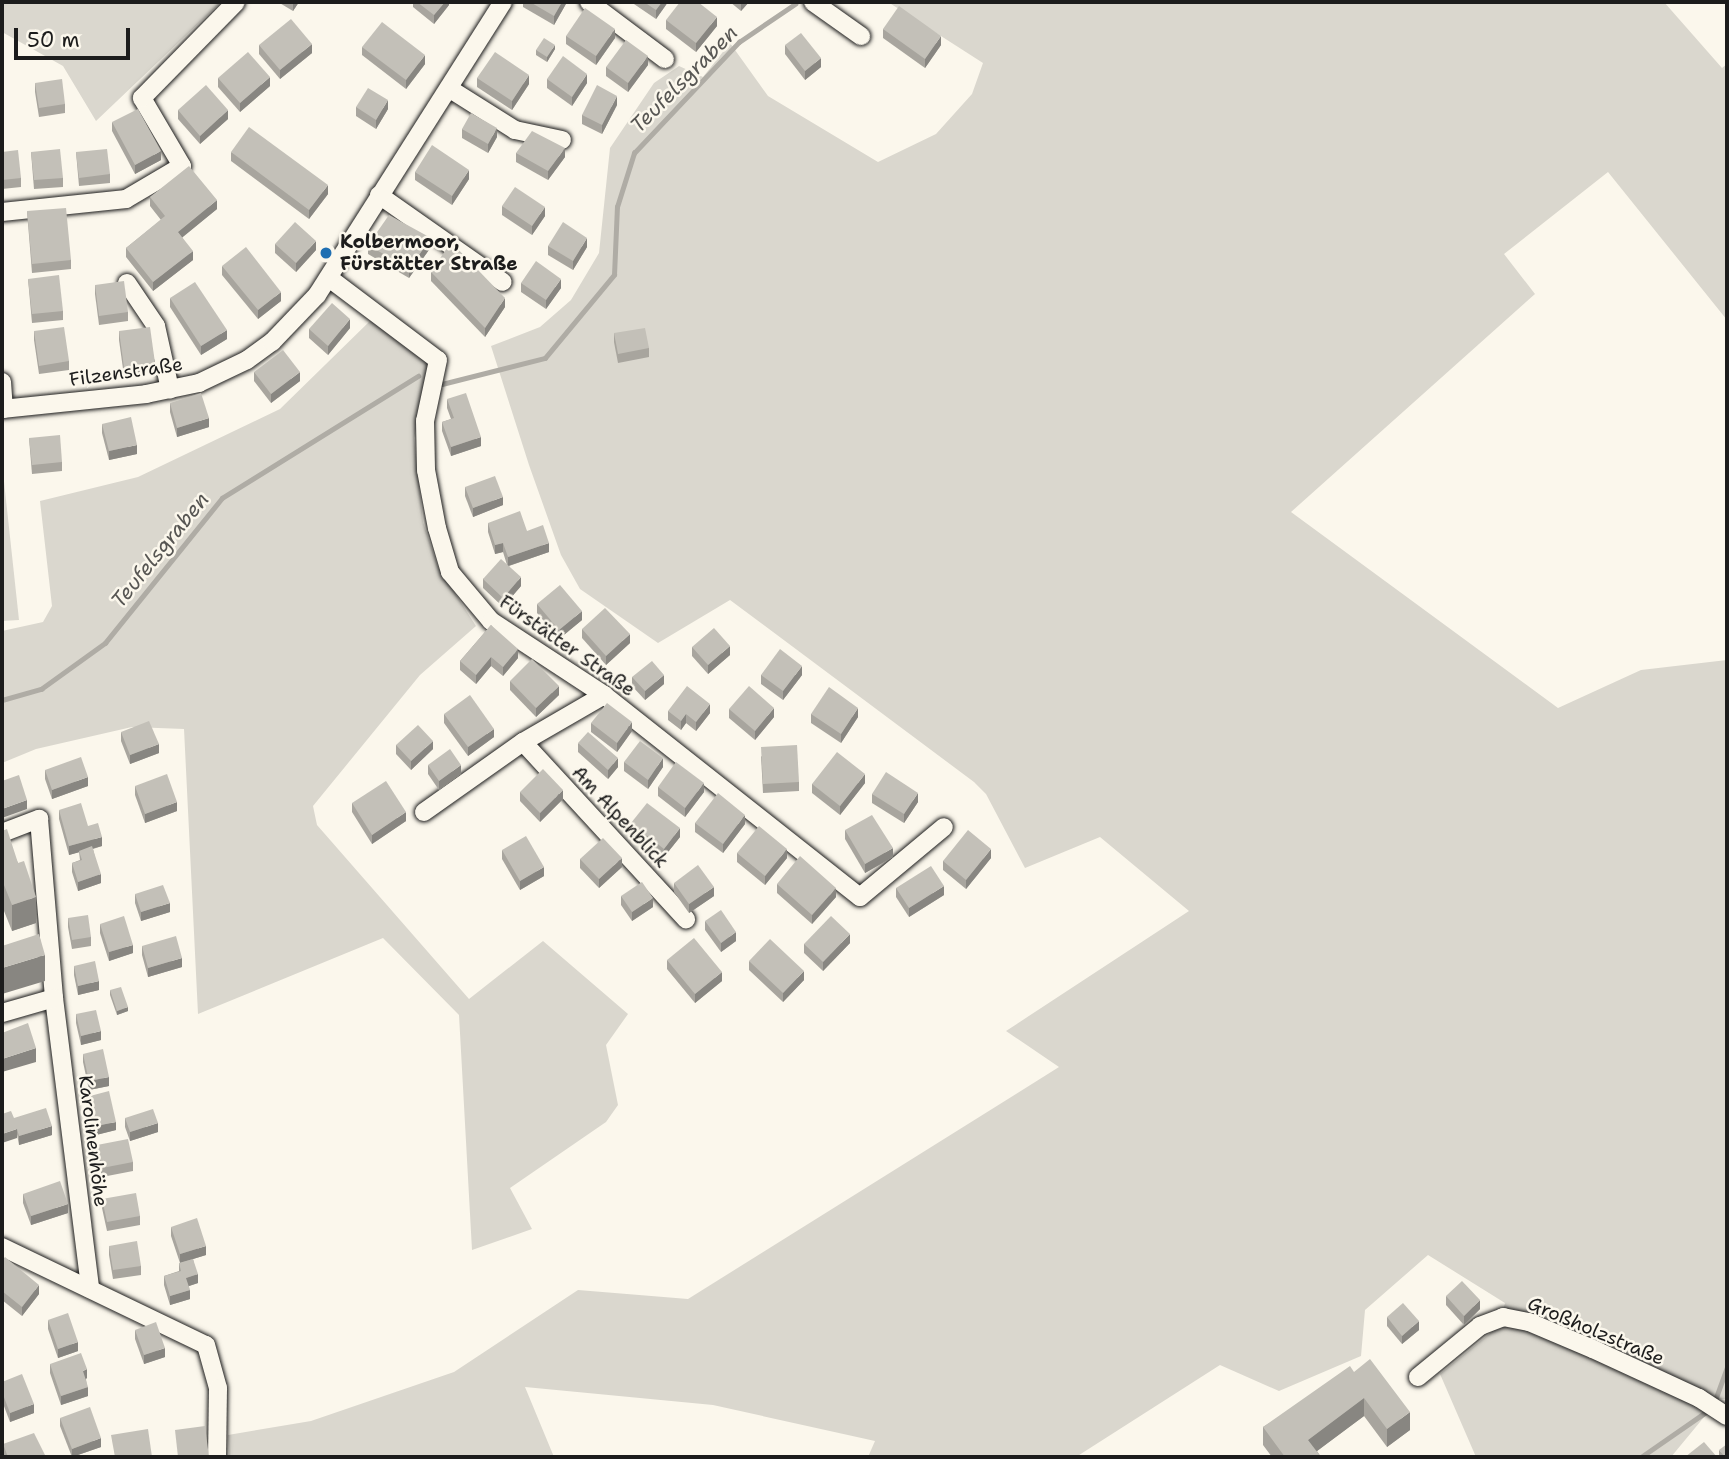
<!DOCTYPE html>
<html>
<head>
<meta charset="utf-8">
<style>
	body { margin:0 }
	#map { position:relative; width:1729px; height:1459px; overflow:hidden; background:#fbf7ec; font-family:"Shantell Sans",sans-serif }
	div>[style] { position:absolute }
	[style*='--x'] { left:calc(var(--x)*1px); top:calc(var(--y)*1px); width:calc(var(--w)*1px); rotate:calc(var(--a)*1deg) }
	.green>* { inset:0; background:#dad7ce }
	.stream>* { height:4.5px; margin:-2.25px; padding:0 2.25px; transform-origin:2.25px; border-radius:2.25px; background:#afaca5 }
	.roads { filter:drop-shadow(0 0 2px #1c1c1c) drop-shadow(0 0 2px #1c1c1c) }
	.minor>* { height:18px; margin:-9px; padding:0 9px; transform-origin:9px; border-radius:9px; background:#fbf7ec }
	.wall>* { inset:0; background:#a8a59e }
	.shaded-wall>* { inset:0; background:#888681 }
	.building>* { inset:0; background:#c3c0b8 }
	.dots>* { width:19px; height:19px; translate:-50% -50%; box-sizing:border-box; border:4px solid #fbf7ec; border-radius:50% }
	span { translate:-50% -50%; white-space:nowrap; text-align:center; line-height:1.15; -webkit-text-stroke:5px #fbf7ec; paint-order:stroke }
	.poi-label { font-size:19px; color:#1c1c1c; font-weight:700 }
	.left { translate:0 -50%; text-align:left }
	.street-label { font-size:19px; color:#1c1c1c }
	.water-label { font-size:21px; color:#575653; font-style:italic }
	.frame { position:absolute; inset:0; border:4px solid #1c1c1c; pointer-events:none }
	.scale { position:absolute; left:14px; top:28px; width:116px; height:32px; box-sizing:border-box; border:4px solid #1c1c1c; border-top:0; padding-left:9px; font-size:21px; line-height:24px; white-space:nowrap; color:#1c1c1c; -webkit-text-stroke:5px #fbf7ec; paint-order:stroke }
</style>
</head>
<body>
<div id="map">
	<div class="green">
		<i style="clip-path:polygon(2px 2px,221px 2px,96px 121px,63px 66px,2px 32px)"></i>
		<i style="clip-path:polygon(888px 2px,1664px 2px,1722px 68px,1727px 64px,1727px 320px,1608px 172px,1504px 254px,1535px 294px,1291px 512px,1558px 708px,1641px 670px,1727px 660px,1727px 1399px,1719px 1399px,1671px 1457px,1476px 1457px,1440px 1374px,1499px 1326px,1505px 1303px,1428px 1255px,1365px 1310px,1361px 1356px,1279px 1391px,1220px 1365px,1076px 1457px,868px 1457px,875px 1441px,713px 1405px,525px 1387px,554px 1457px,229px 1457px,228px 1435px,311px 1421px,454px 1372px,578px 1290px,688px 1299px,1059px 1067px,1006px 1031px,1189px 911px,1100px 837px,1025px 868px,986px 794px,974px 782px,730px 600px,658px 643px,580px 589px,561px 555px,529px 465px,491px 346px,540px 327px,571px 300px,599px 253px,610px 148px,654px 83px,679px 66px,703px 77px,730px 43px,768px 96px,878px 162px,936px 134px,972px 94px,983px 63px)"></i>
		<i style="clip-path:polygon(372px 319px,431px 361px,414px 438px,423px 522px,438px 567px,476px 626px,420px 675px,313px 806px,317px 825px,469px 999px,543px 941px,628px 1014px,606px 1045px,618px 1105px,606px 1122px,510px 1188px,532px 1229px,472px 1250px,459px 1015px,383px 938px,198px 1014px,184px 729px,132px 727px,36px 749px,2px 763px,2px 631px,43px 622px,52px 606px,40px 501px,138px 477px,280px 409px)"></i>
		<i style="clip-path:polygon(2px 463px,19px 620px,2px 621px)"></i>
	</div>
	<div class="stream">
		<i style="--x:442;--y:384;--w:106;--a:-14.2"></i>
		<i style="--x:545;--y:358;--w:108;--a:-50.3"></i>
		<i style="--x:614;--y:275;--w:68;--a:-87.5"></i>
		<i style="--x:617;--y:207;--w:57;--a:-72.5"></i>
		<i style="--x:634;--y:153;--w:153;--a:-46.6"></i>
		<i style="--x:739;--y:42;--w:68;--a:-34.2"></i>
		<i style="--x:2;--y:700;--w:41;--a:-15.8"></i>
		<i style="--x:41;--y:689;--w:79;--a:-35.7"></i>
		<i style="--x:105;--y:643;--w:186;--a:-51.1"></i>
		<i style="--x:222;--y:498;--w:231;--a:-31.9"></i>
		<i style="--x:1714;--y:1403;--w:37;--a:-70"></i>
		<i style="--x:1641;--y:1457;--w:83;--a:-34.7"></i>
	</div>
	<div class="roads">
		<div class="minor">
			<i style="--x:589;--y:2;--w:95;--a:36.9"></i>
			<i style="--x:813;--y:2;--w:59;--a:35.3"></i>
			<i style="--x:450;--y:89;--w:77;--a:32.2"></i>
			<i style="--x:515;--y:130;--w:48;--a:12"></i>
			<i style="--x:379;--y:195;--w:151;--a:35.1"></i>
			<i style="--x:2;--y:212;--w:125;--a:-6"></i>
			<i style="--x:126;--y:199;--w:65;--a:-30.5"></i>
			<i style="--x:182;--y:166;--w:79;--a:-120.5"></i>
			<i style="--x:142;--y:98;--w:134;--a:-45.6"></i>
			<i style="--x:329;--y:278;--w:136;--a:37"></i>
			<i style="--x:438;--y:360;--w:62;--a:102"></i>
			<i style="--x:425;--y:421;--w:49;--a:88.8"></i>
			<i style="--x:426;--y:470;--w:59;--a:79.3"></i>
			<i style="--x:437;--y:528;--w:46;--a:73.5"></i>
			<i style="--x:450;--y:572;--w:64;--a:50.1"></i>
			<i style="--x:491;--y:621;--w:135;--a:33.2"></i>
			<i style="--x:604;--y:695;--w:326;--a:38.3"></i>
			<i style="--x:860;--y:897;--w:109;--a:-39.8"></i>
			<i style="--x:127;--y:283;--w:52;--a:56"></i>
			<i style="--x:156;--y:326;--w:65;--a:77.5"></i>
			<i style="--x:2;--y:382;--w:27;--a:86"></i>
			<i style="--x:2;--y:409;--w:145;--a:-5.9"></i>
			<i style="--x:146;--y:394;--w:54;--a:-11.7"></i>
			<i style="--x:199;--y:383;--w:53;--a:-25.6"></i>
			<i style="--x:247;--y:360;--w:31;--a:-36"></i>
			<i style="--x:272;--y:342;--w:65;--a:-46.2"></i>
			<i style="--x:317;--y:295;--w:347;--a:-57.6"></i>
			<i style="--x:523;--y:742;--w:241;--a:47.4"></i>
			<i style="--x:424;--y:812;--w:121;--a:-35.3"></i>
			<i style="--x:523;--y:742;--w:94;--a:-30.1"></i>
			<i style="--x:2;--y:833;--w:40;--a:-21"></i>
			<i style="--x:39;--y:819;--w:180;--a:85.2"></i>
			<i style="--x:54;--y:998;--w:293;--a:82.9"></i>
			<i style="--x:2;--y:1013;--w:54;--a:-16.1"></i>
			<i style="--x:2;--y:1247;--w:226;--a:25.7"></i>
			<i style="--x:206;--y:1345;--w:45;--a:74.4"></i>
			<i style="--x:218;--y:1388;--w:69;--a:90.8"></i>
			<i style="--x:1418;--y:1377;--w:80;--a:-39.4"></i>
			<i style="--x:1480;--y:1326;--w:25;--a:-21"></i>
			<i style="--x:1503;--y:1317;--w:26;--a:11"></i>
			<i style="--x:1529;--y:1322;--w:69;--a:22.9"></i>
			<i style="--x:1593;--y:1349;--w:117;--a:24.8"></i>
			<i style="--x:1699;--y:1398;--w:33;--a:33"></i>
		</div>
	</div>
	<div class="wall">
		<i style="clip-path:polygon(278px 2px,299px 2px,293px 11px)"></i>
		<i style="clip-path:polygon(413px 2px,449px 2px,449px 5px,434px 24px,413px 7px)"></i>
		<i style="clip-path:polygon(523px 2px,567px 2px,554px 25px,523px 7px)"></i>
		<i style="clip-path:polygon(631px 2px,668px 2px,656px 19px)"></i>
		<i style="clip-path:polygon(730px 2px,749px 2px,741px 11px)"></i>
		<i style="clip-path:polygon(666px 20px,717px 26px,696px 52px,666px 29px)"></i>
		<i style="clip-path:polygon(883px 29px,941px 45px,925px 68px,883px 38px)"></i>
		<i style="clip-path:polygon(566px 36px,615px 38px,596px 65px,566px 44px)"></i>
		<i style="clip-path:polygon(259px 45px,312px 53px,280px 79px,259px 54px)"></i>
		<i style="clip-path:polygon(785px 45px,821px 67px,805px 80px,785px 54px)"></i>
		<i style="clip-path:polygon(362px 47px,425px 64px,406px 89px,362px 55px)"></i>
		<i style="clip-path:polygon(555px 49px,547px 62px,536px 55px,536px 50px)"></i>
		<i style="clip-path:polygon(648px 65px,628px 92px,606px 76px,606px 67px)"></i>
		<i style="clip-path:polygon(218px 78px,270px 86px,240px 112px,218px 87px)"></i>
		<i style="clip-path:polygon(477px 78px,529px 84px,512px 110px,477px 87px)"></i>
		<i style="clip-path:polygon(547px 79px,587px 83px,572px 106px,547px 88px)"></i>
		<i style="clip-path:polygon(35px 83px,65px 104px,65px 113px,39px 117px,35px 92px)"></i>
		<i style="clip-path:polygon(617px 105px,602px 134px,582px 124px,582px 115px)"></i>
		<i style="clip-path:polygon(356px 107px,388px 109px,376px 129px,356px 116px)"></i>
		<i style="clip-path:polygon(178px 110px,228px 119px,200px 144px,178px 119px)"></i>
		<i style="clip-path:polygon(112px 122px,161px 160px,135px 174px,112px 131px)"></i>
		<i style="clip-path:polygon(462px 129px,497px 137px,488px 153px,462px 138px)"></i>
		<i style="clip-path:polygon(2px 152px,21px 178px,21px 187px,2px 189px)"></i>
		<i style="clip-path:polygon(31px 152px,63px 178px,63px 187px,34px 189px)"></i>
		<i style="clip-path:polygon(76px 152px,110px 174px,110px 183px,79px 186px)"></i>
		<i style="clip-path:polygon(231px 152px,328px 194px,309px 219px,231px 161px)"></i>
		<i style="clip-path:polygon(516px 153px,565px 157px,548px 180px,516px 162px)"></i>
		<i style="clip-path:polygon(415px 172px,469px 179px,452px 205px,415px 180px)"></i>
		<i style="clip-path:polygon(150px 197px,217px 209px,182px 237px,193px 260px,153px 291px,126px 257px,126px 248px,161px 220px,150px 206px)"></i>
		<i style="clip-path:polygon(502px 206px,545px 216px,532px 235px,502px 215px)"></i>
		<i style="clip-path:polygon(27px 211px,71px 260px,71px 269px,32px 273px)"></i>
		<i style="clip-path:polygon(275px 244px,316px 250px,296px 272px,275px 253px)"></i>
		<i style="clip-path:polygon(368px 245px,431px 247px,409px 278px,368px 254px)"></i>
		<i style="clip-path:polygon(548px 246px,587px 247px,573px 270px,548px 255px)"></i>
		<i style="clip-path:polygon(222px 266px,281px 301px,258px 319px,222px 275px)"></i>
		<i style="clip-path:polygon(431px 272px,505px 307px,485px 337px,431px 281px)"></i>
		<i style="clip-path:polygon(28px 279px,63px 311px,63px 320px,32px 323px)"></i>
		<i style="clip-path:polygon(521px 283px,561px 288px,546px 309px,521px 292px)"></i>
		<i style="clip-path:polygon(95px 285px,128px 312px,128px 321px,99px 325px,95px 294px)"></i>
		<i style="clip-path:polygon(170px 298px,227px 339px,201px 355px,170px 307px)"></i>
		<i style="clip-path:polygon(350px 328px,328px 355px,309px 338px,309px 329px)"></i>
		<i style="clip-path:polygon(34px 331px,69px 361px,69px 370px,39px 374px,34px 340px)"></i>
		<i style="clip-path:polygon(119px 331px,155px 363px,155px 372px,124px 376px,119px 340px)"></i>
		<i style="clip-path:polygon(614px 333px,649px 348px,649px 357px,618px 363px,614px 342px)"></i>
		<i style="clip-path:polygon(254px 372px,300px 381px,271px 403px,254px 381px)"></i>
		<i style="clip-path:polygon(447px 399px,481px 446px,451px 456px,442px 431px,442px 422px,451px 419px,447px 408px)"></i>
		<i style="clip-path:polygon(170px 403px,209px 427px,177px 437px,170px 412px)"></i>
		<i style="clip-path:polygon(102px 424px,137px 454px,109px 460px,102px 433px)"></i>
		<i style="clip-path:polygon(29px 438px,62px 462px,62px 471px,32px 474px)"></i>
		<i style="clip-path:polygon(465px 487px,503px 505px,473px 517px,465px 496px)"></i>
		<i style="clip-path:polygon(488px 523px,527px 531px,549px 552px,509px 566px,521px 586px,503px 607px,483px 588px,483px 579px,507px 565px,503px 552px,495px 554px,488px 532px)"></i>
		<i style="clip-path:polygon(537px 604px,582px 620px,559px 639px,537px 613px)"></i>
		<i style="clip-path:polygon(491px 625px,518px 658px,503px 676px,491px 666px,476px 684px,460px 670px,460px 661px)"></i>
		<i style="clip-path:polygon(582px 629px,630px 643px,606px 665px,582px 638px)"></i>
		<i style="clip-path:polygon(692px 647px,730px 655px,708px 674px,692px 656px)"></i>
		<i style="clip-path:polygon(761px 675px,802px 675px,783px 700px,761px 684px)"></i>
		<i style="clip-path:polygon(632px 677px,664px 684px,645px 700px,632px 686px)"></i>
		<i style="clip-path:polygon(510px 681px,559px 695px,536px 717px,510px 690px)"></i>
		<i style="clip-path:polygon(729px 709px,774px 717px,755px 740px,729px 718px)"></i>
		<i style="clip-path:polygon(668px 711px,710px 713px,696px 731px,686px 723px,681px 730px,668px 720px)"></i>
		<i style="clip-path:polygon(444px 714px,494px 737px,468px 756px,444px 723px)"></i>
		<i style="clip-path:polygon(811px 714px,858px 717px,841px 743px,811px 723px)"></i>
		<i style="clip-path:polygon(591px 723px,632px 731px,617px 752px,591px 732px)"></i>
		<i style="clip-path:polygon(121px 732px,159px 753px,130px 764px,121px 741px)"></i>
		<i style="clip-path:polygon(578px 743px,618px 767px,608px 779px,578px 752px)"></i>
		<i style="clip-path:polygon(396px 745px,433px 749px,411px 770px,396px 754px)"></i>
		<i style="clip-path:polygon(761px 756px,799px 782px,799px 791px,763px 793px)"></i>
		<i style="clip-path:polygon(624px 762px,663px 767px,648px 789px,624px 771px)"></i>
		<i style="clip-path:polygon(428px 765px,461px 774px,439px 790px,428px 774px)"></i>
		<i style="clip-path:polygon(45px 770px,88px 786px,52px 799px,45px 779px)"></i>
		<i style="clip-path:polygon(865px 783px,840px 815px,812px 793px,812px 784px)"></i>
		<i style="clip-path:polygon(135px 786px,177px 811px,145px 823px,135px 795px)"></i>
		<i style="clip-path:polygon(658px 787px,704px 792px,685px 817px,658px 796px)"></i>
		<i style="clip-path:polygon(520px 792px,563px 799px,540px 822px,520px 801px)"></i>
		<i style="clip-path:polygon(872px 794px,918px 802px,904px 823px,872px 803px)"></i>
		<i style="clip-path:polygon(352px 803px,406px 821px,372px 844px,352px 812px)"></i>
		<i style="clip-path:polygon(59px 810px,102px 846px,93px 849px,101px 883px,78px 891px,72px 872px,72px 863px,80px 860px,79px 852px,69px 855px,59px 819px)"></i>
		<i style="clip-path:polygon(631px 823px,680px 837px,664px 857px,631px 832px)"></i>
		<i style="clip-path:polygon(695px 823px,745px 824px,723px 853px,695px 832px)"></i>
		<i style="clip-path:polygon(845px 830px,893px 857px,865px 873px,845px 839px)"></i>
		<i style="clip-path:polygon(2px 831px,18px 863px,36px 923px,12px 931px,2px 906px)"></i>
		<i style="clip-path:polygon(502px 850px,544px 876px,520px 890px,502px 859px)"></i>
		<i style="clip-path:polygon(737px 853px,787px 858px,765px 885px,737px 862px)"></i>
		<i style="clip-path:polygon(991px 858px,966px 889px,943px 870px,943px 861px)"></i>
		<i style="clip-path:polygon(580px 859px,622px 867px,599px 888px,580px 868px)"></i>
		<i style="clip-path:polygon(674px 883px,714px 896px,689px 913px,674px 892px)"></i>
		<i style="clip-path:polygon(777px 884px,836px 897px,812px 924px,777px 893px)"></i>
		<i style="clip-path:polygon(896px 888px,944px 895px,909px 917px,896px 897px)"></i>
		<i style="clip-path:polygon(135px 894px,170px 912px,141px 921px,135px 903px)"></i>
		<i style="clip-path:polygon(621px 896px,653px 907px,632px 921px,621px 905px)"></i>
		<i style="clip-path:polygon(68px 918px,91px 937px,91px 946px,72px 949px,68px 927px)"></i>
		<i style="clip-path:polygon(705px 921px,736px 941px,721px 952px,705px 930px)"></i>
		<i style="clip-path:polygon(100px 924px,133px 953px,109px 961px,100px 933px)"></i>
		<i style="clip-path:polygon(850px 943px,823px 971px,804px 953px,804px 944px)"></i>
		<i style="clip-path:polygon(142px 946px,182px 967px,148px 977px,142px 955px)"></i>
		<i style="clip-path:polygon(667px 960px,722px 981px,695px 1003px,667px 969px)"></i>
		<i style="clip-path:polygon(749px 961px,804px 980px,783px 1002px,749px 970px)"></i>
		<i style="clip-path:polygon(74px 966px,99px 990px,78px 995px,74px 975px)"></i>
		<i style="clip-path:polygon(110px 990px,128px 1011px,117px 1015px,110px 995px)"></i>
		<i style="clip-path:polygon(76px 1014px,101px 1040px,81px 1045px,76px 1023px)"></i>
		<i style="clip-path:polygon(83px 1054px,109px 1086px,89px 1090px,83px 1062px)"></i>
		<i style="clip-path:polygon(90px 1096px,116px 1130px,96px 1135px,90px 1105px)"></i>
		<i style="clip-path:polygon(14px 1118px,52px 1135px,19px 1145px)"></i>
		<i style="clip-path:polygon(125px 1118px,158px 1132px,130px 1141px,125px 1127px)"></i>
		<i style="clip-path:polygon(97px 1145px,133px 1162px,133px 1171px,102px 1177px,97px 1154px)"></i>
		<i style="clip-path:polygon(23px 1194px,68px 1213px,31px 1225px,23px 1203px)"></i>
		<i style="clip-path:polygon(102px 1199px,140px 1216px,140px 1225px,107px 1231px,102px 1208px)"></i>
		<i style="clip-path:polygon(171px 1227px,206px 1255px,193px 1259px,198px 1283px,189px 1286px,190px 1299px,170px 1305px,164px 1285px,164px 1276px,179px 1271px,179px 1263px,180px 1263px,171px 1236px)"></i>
		<i style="clip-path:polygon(109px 1246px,141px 1266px,141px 1275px,113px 1279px,109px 1255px)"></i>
		<i style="clip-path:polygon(2px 1261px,39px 1294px,22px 1316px,2px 1300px)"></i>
		<i style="clip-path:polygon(1446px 1296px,1480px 1309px,1464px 1325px,1446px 1305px)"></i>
		<i style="clip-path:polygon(1387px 1317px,1419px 1330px,1402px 1344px,1387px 1326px)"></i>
		<i style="clip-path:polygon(48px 1320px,78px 1351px,58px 1358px,48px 1329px)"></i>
		<i style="clip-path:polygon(135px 1330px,165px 1357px,144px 1364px,135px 1339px)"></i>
		<i style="clip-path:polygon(50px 1364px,87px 1378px,86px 1379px,88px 1396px,61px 1405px,50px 1373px)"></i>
		<i style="clip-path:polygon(1354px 1372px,1410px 1430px,1387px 1447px,1364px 1416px,1317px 1451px,1321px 1457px,1272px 1457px,1263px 1445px,1263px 1427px)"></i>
		<i style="clip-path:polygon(2px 1382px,34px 1413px,10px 1422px,2px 1401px)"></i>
		<i style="clip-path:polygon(60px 1418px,101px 1447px,72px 1457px,60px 1426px)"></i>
		<i style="clip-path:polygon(3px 1444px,46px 1457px,5px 1457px,3px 1453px)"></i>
		<i style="clip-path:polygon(1719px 1450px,1727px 1457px,1719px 1457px)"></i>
	</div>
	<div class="shaded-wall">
		<i style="clip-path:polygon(293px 2px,299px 2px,293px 11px)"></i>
		<i style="clip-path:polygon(445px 2px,449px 2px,449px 5px,434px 24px,434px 15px)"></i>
		<i style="clip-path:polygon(562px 2px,567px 2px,554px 25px,554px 16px)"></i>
		<i style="clip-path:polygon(662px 2px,668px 2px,656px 19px,656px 10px)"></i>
		<i style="clip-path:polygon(741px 2px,749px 2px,741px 11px)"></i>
		<i style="clip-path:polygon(717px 17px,717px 26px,696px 52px,696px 43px)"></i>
		<i style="clip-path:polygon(615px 29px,615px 38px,596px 65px,596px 56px)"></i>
		<i style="clip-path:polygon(941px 36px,941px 45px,925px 68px,925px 59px)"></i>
		<i style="clip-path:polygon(312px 44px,312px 53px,280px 79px,280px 70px)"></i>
		<i style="clip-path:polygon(555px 45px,555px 49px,547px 62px,547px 57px)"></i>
		<i style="clip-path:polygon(425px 55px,425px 64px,406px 89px,406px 80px)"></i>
		<i style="clip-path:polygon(648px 56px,648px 65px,628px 92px,628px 83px)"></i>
		<i style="clip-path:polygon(821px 58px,821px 67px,805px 80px,805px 71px)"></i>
		<i style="clip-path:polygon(587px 74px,587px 83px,572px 106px,572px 97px)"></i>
		<i style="clip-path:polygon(529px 75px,529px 84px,512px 110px,512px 101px)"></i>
		<i style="clip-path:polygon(270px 77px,270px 86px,240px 112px,240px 103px)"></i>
		<i style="clip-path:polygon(617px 96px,617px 105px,602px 134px,602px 125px)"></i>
		<i style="clip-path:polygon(388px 100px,388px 109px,376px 129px,376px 120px)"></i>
		<i style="clip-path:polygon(228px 110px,228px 119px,200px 144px,200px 136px)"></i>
		<i style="clip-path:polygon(497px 128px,497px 137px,488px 153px,488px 144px)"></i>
		<i style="clip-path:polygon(565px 148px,565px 157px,548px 180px,548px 171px)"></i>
		<i style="clip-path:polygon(161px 151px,161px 160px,135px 174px,135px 165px)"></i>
		<i style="clip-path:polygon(469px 170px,469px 179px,452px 205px,452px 196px)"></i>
		<i style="clip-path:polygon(328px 185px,328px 194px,309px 219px,309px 210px)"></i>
		<i style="clip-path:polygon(217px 200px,217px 209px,178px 241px,178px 232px)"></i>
		<i style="clip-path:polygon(545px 207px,545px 216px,532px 235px,532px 226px)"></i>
		<i style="clip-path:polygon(431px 238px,431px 247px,409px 278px,409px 269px)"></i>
		<i style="clip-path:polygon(587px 238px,587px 247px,573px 270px,573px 261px)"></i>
		<i style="clip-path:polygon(316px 241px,316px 250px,296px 272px,296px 263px)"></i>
		<i style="clip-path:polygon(193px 251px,193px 260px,153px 291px,153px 282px)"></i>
		<i style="clip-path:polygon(561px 279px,561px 288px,546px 309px,546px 300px)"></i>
		<i style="clip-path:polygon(281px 292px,281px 301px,258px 319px,258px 310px)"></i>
		<i style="clip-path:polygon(505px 298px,505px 307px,485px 337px,485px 328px)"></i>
		<i style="clip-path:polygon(350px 319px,350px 328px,328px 355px,328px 346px)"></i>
		<i style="clip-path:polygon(227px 330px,227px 339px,201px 355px,201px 346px)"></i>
		<i style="clip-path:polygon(300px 372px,300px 381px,271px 403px,271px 394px)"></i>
		<i style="clip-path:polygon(209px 418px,209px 427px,177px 437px,177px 428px)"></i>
		<i style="clip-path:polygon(481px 437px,481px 446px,451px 456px,451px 447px)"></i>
		<i style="clip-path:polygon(137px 445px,137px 454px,109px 460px,109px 451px)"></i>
		<i style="clip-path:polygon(503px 497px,503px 505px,473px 517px,473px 508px)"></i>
		<i style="clip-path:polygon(503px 543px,503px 552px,495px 554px,495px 545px)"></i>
		<i style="clip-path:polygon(549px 543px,549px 552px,508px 566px,508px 557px)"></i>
		<i style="clip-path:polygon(521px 577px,521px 586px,503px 607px,503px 598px)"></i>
		<i style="clip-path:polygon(582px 611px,582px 620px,559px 639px,559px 630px)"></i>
		<i style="clip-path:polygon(630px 634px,630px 643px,606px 665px,606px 656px)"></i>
		<i style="clip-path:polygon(730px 646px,730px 655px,708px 674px,708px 665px)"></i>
		<i style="clip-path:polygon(518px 649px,518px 658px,503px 676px,503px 667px)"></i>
		<i style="clip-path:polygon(491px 657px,491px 666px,476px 684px,476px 675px)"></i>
		<i style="clip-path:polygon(802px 666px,802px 675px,783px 700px,783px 691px)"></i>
		<i style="clip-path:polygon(664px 675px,664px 684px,645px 700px,645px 691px)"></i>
		<i style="clip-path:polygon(559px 686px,559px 695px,536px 717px,536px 708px)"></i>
		<i style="clip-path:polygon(710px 704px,710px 713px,696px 731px,696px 722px)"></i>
		<i style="clip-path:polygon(774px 708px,774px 717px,755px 740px,755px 731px)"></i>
		<i style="clip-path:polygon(858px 708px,858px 717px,841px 743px,841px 734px)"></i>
		<i style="clip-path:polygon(686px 714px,686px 723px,681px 730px,681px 721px)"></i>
		<i style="clip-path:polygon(632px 722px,632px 731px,617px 752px,617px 743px)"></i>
		<i style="clip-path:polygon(494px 729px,494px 737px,468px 756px,468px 747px)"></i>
		<i style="clip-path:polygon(433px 741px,433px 749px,411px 770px,411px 761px)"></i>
		<i style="clip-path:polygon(159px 744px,159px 753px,130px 764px,130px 755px)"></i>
		<i style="clip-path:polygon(618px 758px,618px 767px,608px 779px,608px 770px)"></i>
		<i style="clip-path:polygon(663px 758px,663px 767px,648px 789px,648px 780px)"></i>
		<i style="clip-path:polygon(461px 765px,461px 774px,439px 790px,439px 781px)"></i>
		<i style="clip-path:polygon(865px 774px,865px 783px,840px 815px,840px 806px)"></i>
		<i style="clip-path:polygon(88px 777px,88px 786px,52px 799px,52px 790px)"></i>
		<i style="clip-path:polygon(704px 783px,704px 792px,685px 817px,685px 808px)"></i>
		<i style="clip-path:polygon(563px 790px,563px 799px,540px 822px,540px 813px)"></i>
		<i style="clip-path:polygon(918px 793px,918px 802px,904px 823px,904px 814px)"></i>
		<i style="clip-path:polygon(27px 800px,27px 809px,2px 818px,2px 809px)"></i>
		<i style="clip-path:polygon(177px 802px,177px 811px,145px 823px,145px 814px)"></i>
		<i style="clip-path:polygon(406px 812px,406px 821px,372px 844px,372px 835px)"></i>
		<i style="clip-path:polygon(745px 815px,745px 824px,723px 853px,723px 844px)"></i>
		<i style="clip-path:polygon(680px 828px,680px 837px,664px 857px,664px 849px)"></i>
		<i style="clip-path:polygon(102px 837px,102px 846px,69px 855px,69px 846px)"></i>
		<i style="clip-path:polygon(893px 848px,893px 857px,865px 873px,865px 864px)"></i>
		<i style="clip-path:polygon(787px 849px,787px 858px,765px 885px,765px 876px)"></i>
		<i style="clip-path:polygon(991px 849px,991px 858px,966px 889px,966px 880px)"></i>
		<i style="clip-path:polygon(622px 858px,622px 867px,599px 888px,599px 879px)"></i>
		<i style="clip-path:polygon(544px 867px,544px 876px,520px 890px,520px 881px)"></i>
		<i style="clip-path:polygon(101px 874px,101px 883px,78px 891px,78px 882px)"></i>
		<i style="clip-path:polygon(944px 886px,944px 895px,909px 917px,909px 908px)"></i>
		<i style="clip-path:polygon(714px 887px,714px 896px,689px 913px,689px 904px)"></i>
		<i style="clip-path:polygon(836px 888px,836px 897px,812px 924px,812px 915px)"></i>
		<i style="clip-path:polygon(36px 897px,36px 923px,12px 931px,12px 905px)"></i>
		<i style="clip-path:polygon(653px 898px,653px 907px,632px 921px,632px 912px)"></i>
		<i style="clip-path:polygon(170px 903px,170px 912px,141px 921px,141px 912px)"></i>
		<i style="clip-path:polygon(736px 932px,736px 941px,721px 952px,721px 943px)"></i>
		<i style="clip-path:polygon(850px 934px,850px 943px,823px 971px,823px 962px)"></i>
		<i style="clip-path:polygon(133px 945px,133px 953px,109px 961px,109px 952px)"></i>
		<i style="clip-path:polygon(45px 955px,45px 981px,2px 994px,2px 968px)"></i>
		<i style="clip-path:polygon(182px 958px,182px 967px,148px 977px,148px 968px)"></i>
		<i style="clip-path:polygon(804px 971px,804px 980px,783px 1002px,783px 993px)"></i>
		<i style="clip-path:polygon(722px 972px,722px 981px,695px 1003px,695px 994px)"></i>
		<i style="clip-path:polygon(99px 981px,99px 990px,78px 995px,78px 986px)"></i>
		<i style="clip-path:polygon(128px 1007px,128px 1011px,117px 1015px,117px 1011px)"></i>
		<i style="clip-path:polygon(101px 1031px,101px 1040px,81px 1045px,81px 1036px)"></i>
		<i style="clip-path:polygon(36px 1048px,36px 1062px,2px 1072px,2px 1059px)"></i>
		<i style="clip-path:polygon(109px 1077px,109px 1086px,89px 1090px,89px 1081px)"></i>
		<i style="clip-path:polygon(116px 1122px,116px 1130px,96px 1135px,96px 1126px)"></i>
		<i style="clip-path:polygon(158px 1123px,158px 1132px,130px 1141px,130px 1132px)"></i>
		<i style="clip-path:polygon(52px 1126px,52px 1135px,19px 1145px,19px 1136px)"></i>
		<i style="clip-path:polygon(17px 1129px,17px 1138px,2px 1143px,2px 1134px)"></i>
		<i style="clip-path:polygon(68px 1204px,68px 1213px,31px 1225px,31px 1216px)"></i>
		<i style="clip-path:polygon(206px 1246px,206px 1255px,180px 1263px,180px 1254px)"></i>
		<i style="clip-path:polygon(198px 1274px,198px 1283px,186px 1287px,186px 1278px)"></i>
		<i style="clip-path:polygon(39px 1285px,39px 1294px,22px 1316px,22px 1307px)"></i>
		<i style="clip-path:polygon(190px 1290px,190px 1299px,170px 1305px,170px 1296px)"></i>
		<i style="clip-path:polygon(1480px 1300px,1480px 1309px,1464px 1325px,1464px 1316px)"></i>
		<i style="clip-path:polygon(1419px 1321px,1419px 1330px,1402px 1344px,1402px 1336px)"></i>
		<i style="clip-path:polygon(78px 1342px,78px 1351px,58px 1358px,58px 1349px)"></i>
		<i style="clip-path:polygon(165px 1348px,165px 1357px,144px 1364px,144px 1355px)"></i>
		<i style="clip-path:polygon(87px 1369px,87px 1378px,83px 1380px,83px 1371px)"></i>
		<i style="clip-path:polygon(88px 1387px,88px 1396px,61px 1405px,61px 1396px)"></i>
		<i style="clip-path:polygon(1364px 1398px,1364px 1416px,1309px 1457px,1308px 1440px)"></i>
		<i style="clip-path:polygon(34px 1404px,34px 1413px,10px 1422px,10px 1413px)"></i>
		<i style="clip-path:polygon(1410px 1412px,1410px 1430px,1387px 1447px,1387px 1429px)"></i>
		<i style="clip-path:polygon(101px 1438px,101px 1447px,72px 1457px,72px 1449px)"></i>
	</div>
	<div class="building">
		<i style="clip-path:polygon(417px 2px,445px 2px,434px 15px)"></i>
		<i style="clip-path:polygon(530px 2px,562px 2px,554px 16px)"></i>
		<i style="clip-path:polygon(644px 2px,662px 2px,656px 10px)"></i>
		<i style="clip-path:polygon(680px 2px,698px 2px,717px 17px,696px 43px,666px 20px)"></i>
		<i style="clip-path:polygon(899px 6px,941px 36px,925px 59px,883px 29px)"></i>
		<i style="clip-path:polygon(585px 8px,615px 29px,596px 56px,566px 36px)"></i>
		<i style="clip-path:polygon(291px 19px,312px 44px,280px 70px,259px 45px)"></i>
		<i style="clip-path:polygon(382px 22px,425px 55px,406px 80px,362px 47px)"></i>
		<i style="clip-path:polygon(801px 33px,821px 58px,805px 71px,785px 45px)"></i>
		<i style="clip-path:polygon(544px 38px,555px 45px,547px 57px,536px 50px)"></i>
		<i style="clip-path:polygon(626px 40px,648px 56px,628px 83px,606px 67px)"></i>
		<i style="clip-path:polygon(248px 52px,270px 77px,240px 103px,218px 78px)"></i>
		<i style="clip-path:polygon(495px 52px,529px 75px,512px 101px,477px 78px)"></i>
		<i style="clip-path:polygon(563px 56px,587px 74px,572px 97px,547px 79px)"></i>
		<i style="clip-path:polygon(62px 79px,65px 104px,39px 108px,35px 83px)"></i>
		<i style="clip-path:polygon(206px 85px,228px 110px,200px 136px,178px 110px)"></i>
		<i style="clip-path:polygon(597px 85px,617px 96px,602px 125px,582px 115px)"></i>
		<i style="clip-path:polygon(368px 88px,388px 100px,376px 120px,356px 107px)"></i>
		<i style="clip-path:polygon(138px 109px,161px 151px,135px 165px,112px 122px)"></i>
		<i style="clip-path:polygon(471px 113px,497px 128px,488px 144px,462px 129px)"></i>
		<i style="clip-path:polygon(249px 127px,328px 185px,309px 210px,231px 152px)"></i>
		<i style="clip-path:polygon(532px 131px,565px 148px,548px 171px,516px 153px)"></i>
		<i style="clip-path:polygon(432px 145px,469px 170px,452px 196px,415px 172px)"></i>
		<i style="clip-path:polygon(60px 149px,63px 178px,34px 180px,31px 152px)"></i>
		<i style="clip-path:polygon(107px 149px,110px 174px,79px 178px,76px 152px)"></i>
		<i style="clip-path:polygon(18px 150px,21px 178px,2px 180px,2px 152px)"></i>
		<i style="clip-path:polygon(189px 166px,217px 200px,178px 232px,193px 251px,153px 282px,126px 248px,165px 216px,150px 197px)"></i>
		<i style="clip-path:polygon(515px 187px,545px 207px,532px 226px,502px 206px)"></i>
		<i style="clip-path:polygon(66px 208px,71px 260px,32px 264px,27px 211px)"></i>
		<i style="clip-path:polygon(389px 215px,431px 238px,409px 269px,368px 245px)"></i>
		<i style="clip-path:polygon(295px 222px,316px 241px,296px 263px,275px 244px)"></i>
		<i style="clip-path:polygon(563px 222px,587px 238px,573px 261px,548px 246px)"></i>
		<i style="clip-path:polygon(451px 242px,505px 298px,485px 328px,431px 272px)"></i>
		<i style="clip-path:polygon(246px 247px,281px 292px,258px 310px,222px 266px)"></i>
		<i style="clip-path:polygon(536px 261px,561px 279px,546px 300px,521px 283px)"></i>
		<i style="clip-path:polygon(59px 275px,63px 311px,32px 314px,28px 279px)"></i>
		<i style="clip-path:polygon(124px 281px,128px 312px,99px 316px,95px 285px)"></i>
		<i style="clip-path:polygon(195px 282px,227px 330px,201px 346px,170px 298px)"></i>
		<i style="clip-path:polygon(332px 303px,350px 319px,328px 346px,309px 329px)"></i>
		<i style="clip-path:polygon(64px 327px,69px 361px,39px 366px,34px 331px)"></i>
		<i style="clip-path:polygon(150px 327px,155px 363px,124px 367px,119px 331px)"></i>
		<i style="clip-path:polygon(645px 328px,649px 348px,618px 354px,614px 333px)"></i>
		<i style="clip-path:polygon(283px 350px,300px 372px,271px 394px,254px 372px)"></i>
		<i style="clip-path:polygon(201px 393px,209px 418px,177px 428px,170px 403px)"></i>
		<i style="clip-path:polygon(466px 393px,481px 437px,451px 447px,442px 422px,454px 418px,447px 399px)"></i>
		<i style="clip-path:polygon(131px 417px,137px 445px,109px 451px,102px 424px)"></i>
		<i style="clip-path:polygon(60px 435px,62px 462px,32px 465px,29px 438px)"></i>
		<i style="clip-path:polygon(495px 476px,503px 497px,473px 508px,465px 487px)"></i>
		<i style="clip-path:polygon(520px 511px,527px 531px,543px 525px,549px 543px,508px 557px,503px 543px,495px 545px,488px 523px)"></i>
		<i style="clip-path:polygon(501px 559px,521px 577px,503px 598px,483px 579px)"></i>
		<i style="clip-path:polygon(560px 585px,582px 611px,559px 630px,537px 604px)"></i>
		<i style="clip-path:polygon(605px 608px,630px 634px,606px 656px,582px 629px)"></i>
		<i style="clip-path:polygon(491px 625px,518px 649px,503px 667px,491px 657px,476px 675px,460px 661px)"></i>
		<i style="clip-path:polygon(714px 628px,730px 646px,708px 665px,692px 647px)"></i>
		<i style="clip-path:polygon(780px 649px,802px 666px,783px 691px,761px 675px)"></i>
		<i style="clip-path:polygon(532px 659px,559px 686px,536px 708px,510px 681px)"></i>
		<i style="clip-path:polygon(652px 661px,664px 675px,645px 691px,632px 677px)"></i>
		<i style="clip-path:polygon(687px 686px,710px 704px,696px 722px,686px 714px,681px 721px,668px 711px)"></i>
		<i style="clip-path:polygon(749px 686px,774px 708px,755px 731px,729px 709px)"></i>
		<i style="clip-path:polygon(829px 687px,858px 708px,841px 734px,811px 714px)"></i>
		<i style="clip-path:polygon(470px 695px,494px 729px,468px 747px,444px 714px)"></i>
		<i style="clip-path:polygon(607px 703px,632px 722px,617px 743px,591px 723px)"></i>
		<i style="clip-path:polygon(149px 721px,159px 744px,130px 755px,121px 732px)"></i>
		<i style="clip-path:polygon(418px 725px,433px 741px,411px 761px,396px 745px)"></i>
		<i style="clip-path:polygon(588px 732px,618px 758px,608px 770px,578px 743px)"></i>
		<i style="clip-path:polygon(640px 741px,663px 758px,648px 780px,624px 762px)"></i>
		<i style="clip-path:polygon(797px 745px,799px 782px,763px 784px,761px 747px)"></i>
		<i style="clip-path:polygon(450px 749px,461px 765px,439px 781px,428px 765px)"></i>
		<i style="clip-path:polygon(837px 752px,865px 774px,840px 806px,812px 784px)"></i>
		<i style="clip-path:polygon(81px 757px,88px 777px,52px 790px,45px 770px)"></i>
		<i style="clip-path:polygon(676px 762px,704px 783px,685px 808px,658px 787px)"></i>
		<i style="clip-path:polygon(543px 769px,563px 790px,540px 813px,520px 792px)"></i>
		<i style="clip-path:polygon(886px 772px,918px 793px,904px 814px,872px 794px)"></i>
		<i style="clip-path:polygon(167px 774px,177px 802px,145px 814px,135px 786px)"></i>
		<i style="clip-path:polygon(19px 775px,27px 800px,2px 809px,2px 781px)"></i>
		<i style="clip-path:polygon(386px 781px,406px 812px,372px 835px,352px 803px)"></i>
		<i style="clip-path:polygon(718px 793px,745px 815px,723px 844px,695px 823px)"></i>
		<i style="clip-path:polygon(81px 803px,88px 826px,98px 823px,102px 837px,69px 846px,59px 810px)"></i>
		<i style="clip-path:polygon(647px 803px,680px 828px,664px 849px,631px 823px)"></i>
		<i style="clip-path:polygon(872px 815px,893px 848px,865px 864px,845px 830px)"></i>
		<i style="clip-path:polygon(759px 826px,787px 849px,765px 876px,737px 853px)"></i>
		<i style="clip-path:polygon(7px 829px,18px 863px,24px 861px,36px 897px,12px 905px,2px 880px,2px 831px)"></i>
		<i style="clip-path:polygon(968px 830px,991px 849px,966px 880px,943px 861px)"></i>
		<i style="clip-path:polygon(526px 836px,544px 867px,520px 881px,502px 850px)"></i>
		<i style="clip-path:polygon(603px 838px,622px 858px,599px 879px,580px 859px)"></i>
		<i style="clip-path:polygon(92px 846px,101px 874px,78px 882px,72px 863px,82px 860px,79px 851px)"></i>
		<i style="clip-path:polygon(800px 856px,836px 888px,812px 915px,777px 884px)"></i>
		<i style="clip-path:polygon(698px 865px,714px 887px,689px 904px,674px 883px)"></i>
		<i style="clip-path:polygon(931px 866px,944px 886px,909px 908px,896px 888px)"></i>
		<i style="clip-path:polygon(642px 882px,653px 898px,632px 912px,621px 896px)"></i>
		<i style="clip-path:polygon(163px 885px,170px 903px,141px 912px,135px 894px)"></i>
		<i style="clip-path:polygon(721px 910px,736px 932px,721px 943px,705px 921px)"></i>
		<i style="clip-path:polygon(88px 915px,91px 937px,72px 940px,68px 918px)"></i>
		<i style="clip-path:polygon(124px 916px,133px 945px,109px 952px,100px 924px)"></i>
		<i style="clip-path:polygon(831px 916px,850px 934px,823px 962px,804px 944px)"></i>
		<i style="clip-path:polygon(39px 934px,45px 955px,2px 968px,2px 946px)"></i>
		<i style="clip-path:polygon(176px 936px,182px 958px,148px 968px,142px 946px)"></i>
		<i style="clip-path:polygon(694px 938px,722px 972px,695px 994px,667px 960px)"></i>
		<i style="clip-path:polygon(770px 939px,804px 971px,783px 993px,749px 961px)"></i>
		<i style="clip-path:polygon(95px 961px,99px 981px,78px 986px,74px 966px)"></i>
		<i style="clip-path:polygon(121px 987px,128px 1007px,117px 1011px,110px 990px)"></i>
		<i style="clip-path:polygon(96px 1010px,101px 1031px,81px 1036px,76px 1014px)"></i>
		<i style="clip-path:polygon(28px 1023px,36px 1048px,2px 1059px,2px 1033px)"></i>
		<i style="clip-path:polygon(103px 1049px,109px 1077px,89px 1081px,83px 1054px)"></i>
		<i style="clip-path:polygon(109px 1091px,116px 1122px,96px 1126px,90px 1096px)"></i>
		<i style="clip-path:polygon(46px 1108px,52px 1126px,19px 1136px,17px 1129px,2px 1134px,2px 1114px,11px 1111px,14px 1118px)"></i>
		<i style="clip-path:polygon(153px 1109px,158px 1123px,130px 1132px,125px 1118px)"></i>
		<i style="clip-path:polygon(128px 1139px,133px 1162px,102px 1168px,97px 1145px)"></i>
		<i style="clip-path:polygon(60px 1181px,68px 1204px,31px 1216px,23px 1194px)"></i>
		<i style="clip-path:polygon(136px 1193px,140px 1216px,107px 1222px,102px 1199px)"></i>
		<i style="clip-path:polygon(197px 1218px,206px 1246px,180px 1254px,171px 1227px)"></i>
		<i style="clip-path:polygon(137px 1241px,141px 1266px,113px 1270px,109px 1246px)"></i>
		<i style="clip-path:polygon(5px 1257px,39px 1285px,22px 1307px,2px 1291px,2px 1261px)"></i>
		<i style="clip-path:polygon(193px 1259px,198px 1274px,186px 1278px,190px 1290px,170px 1296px,164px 1276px,181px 1271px,179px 1263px)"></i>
		<i style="clip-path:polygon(1462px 1281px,1480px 1300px,1464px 1316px,1446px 1296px)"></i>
		<i style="clip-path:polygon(1403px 1303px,1419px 1321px,1402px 1336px,1387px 1317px)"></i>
		<i style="clip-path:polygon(68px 1313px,78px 1342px,58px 1349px,48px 1320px)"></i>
		<i style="clip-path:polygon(156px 1322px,165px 1348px,144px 1355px,135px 1330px)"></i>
		<i style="clip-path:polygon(81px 1353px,87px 1369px,83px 1371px,88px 1387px,61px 1396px,50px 1364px)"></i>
		<i style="clip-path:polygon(1370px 1359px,1410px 1412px,1387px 1429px,1364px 1398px,1308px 1440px,1321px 1457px,1285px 1457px,1263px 1427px,1350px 1366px,1354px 1372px)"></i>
		<i style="clip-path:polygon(22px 1374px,34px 1404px,10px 1413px,2px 1392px,2px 1382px)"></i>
		<i style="clip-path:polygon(90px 1407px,101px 1438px,72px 1449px,60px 1418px)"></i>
		<i style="clip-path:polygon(205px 1426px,209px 1457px,178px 1457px,175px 1430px)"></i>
		<i style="clip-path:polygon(148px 1429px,152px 1457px,115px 1457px,111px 1435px)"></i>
		<i style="clip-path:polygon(34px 1433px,46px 1457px,8px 1457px,3px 1444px)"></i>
		<i style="clip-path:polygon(1704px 1442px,1717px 1457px,1685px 1457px)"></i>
		<i style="clip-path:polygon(1727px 1444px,1727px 1457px,1725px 1457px,1719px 1450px)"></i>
	</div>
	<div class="dots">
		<i style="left:326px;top:253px;background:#1f6fb2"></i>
	</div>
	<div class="poi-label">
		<span class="left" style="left:340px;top:253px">Kolbermoor,<br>Fürstätter Straße</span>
	</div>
	<div class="street-label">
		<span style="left:126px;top:372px;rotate:-8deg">Filzenstraße</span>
		<span style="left:567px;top:646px;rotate:35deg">Fürstätter Straße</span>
		<span style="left:620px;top:817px;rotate:47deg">Am Alpenblick</span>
		<span style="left:93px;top:1141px;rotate:83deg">Karolinenhöhe</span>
		<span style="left:1596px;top:1331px;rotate:23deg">Großholzstraße</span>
	</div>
	<div class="water-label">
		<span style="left:684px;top:79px;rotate:-45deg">Teufelsgraben</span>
		<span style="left:160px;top:550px;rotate:-51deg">Teufelsgraben</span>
	</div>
	<div class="frame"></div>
	<div class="scale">50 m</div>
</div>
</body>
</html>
